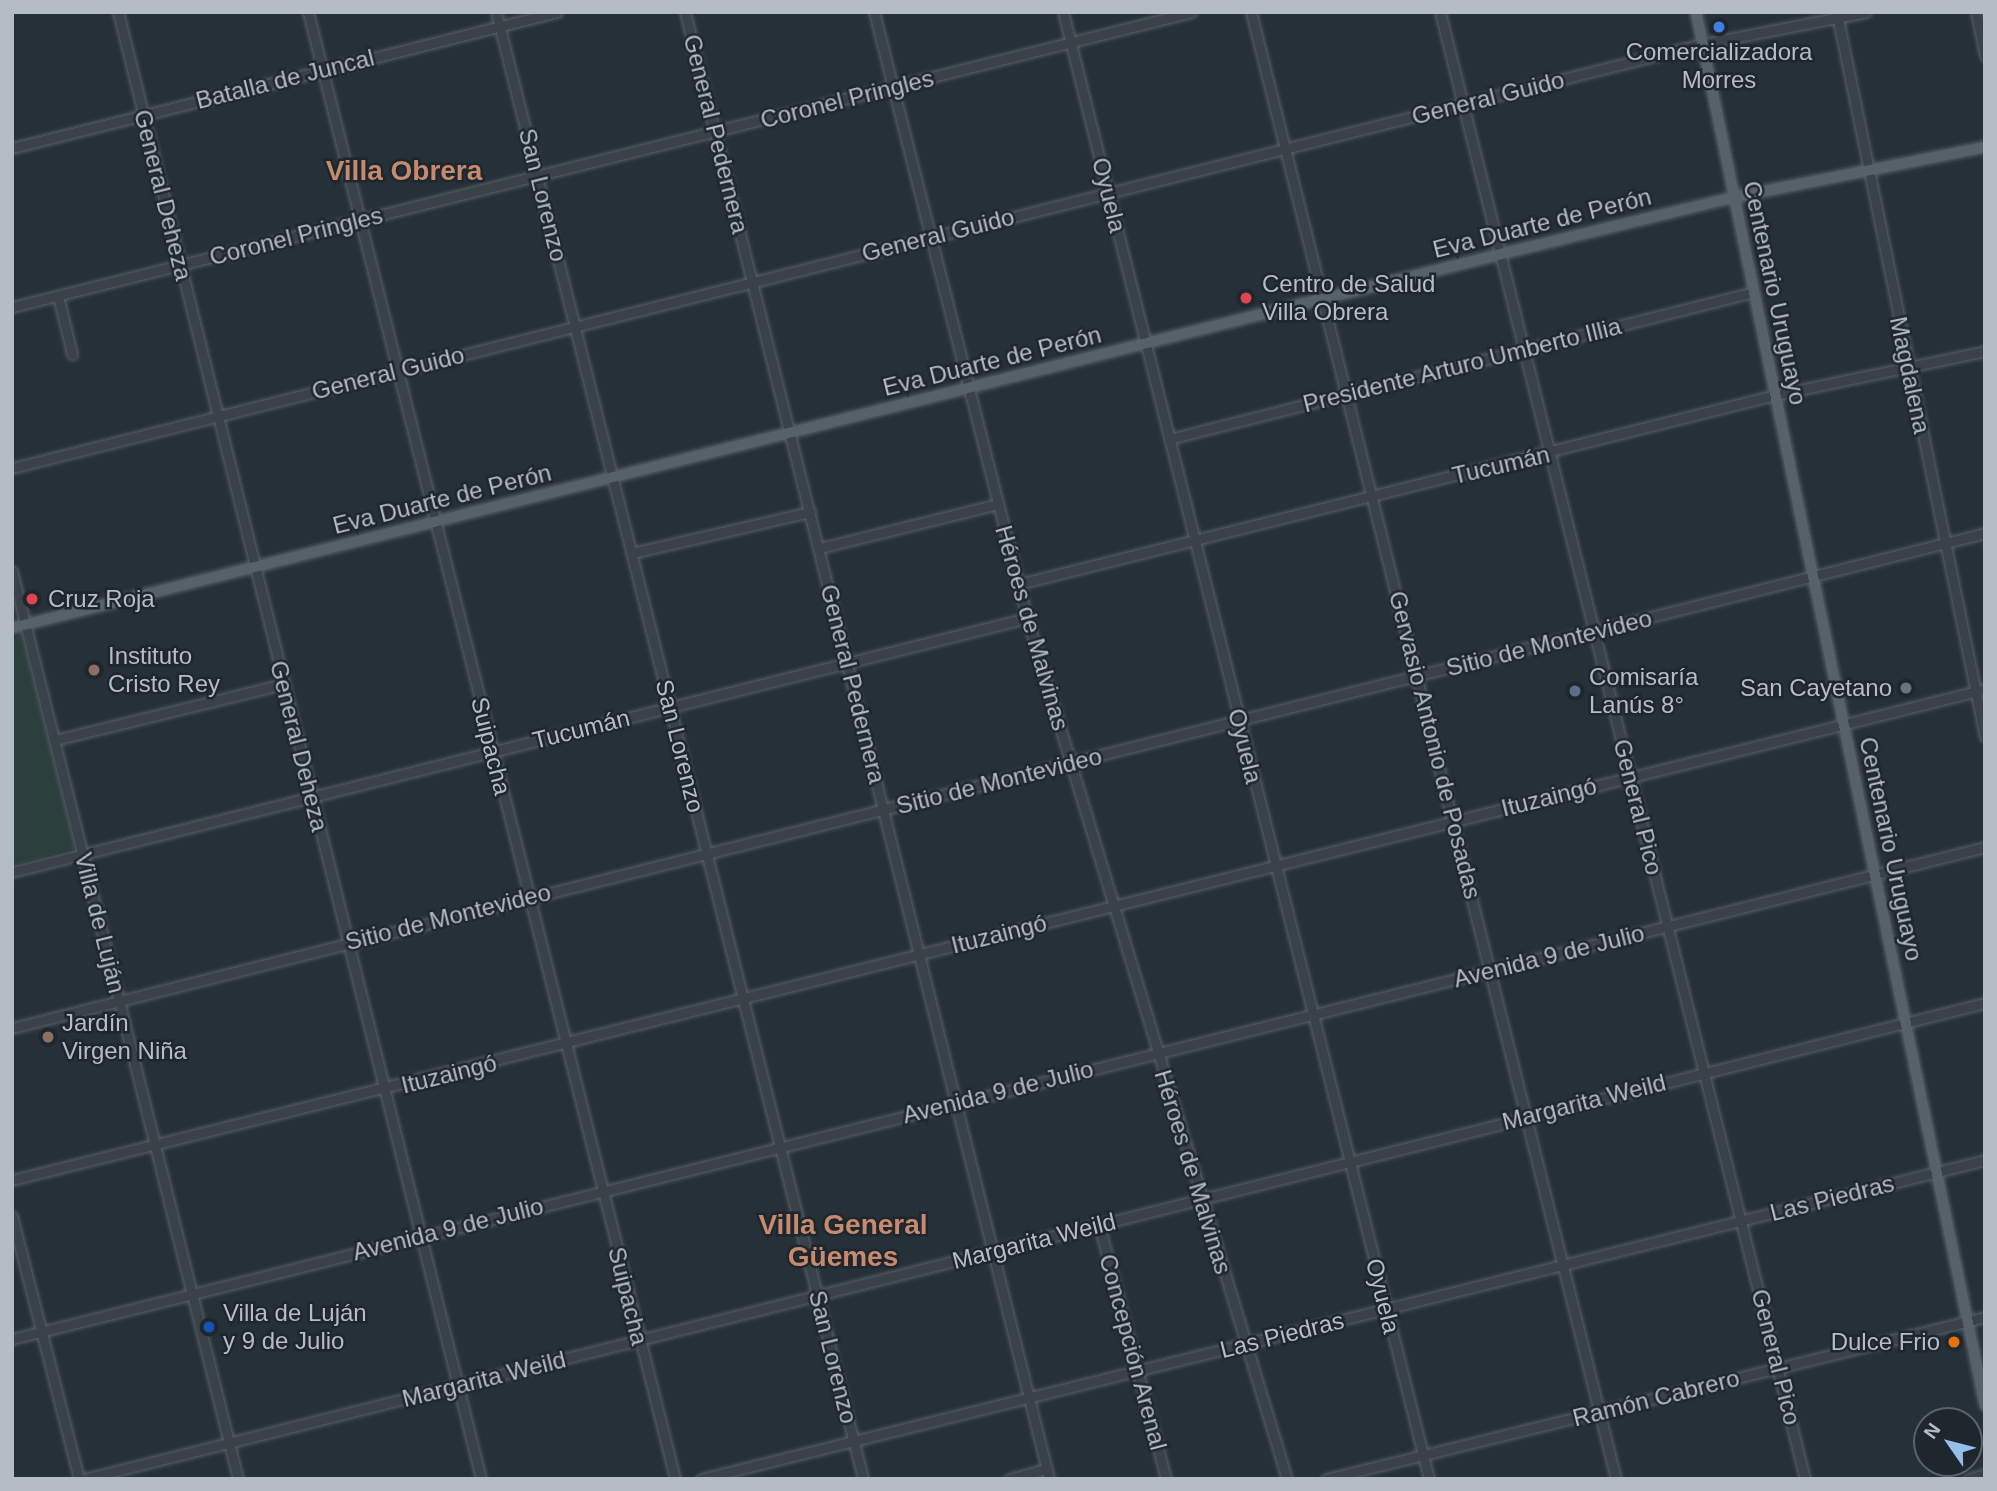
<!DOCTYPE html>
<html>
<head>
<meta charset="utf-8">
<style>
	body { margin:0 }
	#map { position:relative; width:1997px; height:1491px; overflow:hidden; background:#263038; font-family:Arial,sans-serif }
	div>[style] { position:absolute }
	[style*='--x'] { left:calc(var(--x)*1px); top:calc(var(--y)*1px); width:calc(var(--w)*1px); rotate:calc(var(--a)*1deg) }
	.green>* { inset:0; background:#2b3f3d }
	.roads { filter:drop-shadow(0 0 2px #575f67) drop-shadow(0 0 2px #575f67) }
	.minor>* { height:9px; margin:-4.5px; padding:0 4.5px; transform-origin:4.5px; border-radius:4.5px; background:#394149 }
	.major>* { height:10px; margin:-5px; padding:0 5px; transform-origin:5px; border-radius:5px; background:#576169 }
	.dots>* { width:19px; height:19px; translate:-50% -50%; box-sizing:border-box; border:4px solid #1e262e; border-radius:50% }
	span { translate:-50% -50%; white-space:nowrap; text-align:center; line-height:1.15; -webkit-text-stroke:5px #1e262e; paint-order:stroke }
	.poi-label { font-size:24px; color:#b4bcc5 }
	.left { translate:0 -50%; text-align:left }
	.right { translate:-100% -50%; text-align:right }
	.street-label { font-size:24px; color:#b4bcc5 }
	.quarter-label { font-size:28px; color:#c68a6e; font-weight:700 }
	.frame { position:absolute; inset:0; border:14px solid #b4bcc5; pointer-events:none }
	.north { position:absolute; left:1913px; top:1407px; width:70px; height:70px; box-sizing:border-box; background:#1e262e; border:2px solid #5a626a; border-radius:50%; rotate:305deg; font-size:19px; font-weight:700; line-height:28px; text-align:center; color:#b4bcc5 }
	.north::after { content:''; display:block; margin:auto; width:24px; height:32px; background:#94bfea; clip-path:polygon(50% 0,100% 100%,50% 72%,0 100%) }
</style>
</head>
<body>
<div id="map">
	<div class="green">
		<i style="clip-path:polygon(22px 635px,75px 848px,12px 865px,12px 637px)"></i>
	</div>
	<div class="roads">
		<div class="minor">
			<i style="--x:118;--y:12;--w:1511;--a:76.1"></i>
			<i style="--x:308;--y:12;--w:1512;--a:75.95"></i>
			<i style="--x:496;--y:12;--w:1512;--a:75.95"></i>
			<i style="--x:685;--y:12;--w:1511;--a:76.06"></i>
			<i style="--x:874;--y:12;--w:625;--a:75.83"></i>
			<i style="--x:1027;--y:618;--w:899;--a:73.2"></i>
			<i style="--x:1063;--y:12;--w:1512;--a:75.99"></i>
			<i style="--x:1251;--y:12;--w:1512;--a:76.03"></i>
			<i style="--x:1440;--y:12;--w:1512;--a:76.03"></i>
			<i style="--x:1976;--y:12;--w:45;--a:78.4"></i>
			<i style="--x:1837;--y:14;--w:738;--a:78.43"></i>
			<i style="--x:12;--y:148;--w:562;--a:-14.01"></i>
			<i style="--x:58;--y:296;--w:60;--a:76.4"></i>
			<i style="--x:12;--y:307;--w:1216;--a:-14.04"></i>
			<i style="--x:1169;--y:439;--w:603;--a:-14.11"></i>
			<i style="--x:12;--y:468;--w:1742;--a:-14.08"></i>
			<i style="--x:1702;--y:44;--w:167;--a:-11"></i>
			<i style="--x:820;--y:548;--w:183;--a:-13.9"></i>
			<i style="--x:632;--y:553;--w:183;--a:-13"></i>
			<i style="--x:12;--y:571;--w:936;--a:76.02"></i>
			<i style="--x:1019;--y:584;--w:779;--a:-14.04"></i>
			<i style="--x:1775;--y:395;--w:215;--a:-11.8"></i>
			<i style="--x:55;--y:740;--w:235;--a:-13.8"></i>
			<i style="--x:12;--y:872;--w:1046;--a:-14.05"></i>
			<i style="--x:12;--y:1028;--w:2034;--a:-14.08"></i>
			<i style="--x:12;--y:1180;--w:2033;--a:-13.97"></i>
			<i style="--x:12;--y:1216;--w:271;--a:75.7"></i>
			<i style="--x:1099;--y:1225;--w:263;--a:75.2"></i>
			<i style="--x:12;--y:1339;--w:2033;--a:-14"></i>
			<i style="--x:84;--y:1479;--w:1960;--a:-14.06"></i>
			<i style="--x:701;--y:1479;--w:1323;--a:-13.95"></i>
			<i style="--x:1009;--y:1479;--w:39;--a:-15"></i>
			<i style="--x:1326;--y:1479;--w:679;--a:-13.81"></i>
			<i style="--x:1968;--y:1479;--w:18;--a:-16"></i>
		</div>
		<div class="major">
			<i style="--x:1696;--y:12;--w:1423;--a:78.28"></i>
			<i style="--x:12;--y:628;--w:1535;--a:-14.1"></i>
			<i style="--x:1501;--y:254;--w:241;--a:-13.7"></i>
			<i style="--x:1735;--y:197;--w:255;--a:-11.3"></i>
		</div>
	</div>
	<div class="dots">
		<i style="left:1719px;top:27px;background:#3f7fe0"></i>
		<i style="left:1246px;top:298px;background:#e0444e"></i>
		<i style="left:32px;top:599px;background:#e0444e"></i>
		<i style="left:94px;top:670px;background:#8d6e63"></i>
		<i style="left:1906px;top:688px;background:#6b7280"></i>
		<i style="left:1575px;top:691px;background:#5c6f8a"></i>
		<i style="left:48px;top:1037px;background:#8d6e63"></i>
		<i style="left:209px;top:1327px;background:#1a4fb4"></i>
		<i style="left:1954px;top:1342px;background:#e8710a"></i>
	</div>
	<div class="poi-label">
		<span style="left:1719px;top:66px">Comercializadora<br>Morres</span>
		<span class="left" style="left:1262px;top:298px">Centro de Salud<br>Villa Obrera</span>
		<span class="left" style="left:48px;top:599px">Cruz Roja</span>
		<span class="left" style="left:108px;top:670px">Instituto<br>Cristo Rey</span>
		<span class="left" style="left:1589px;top:691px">Comisaría<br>Lanús 8°</span>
		<span class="right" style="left:1892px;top:688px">San Cayetano</span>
		<span class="left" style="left:62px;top:1037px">Jardín<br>Virgen Niña</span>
		<span class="left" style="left:223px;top:1327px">Villa de Luján<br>y 9 de Julio</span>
		<span class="right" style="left:1940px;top:1342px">Dulce Frio</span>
	</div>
	<div class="street-label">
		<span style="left:285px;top:79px;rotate:-14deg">Batalla de Juncal</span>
		<span style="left:1488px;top:98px;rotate:-14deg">General Guido</span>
		<span style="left:847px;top:99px;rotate:-14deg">Coronel Pringles</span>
		<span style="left:716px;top:134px;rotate:76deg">General Pedernera</span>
		<span style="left:163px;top:195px;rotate:76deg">General Deheza</span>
		<span style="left:543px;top:195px;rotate:76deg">San Lorenzo</span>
		<span style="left:1109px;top:195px;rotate:76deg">Oyuela</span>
		<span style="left:1542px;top:223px;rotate:-14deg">Eva Duarte de Perón</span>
		<span style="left:938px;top:235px;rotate:-14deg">General Guido</span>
		<span style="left:296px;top:236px;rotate:-14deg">Coronel Pringles</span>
		<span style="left:1775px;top:293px;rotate:78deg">Centenario Uruguayo</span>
		<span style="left:992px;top:361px;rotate:-14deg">Eva Duarte de Perón</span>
		<span style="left:1462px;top:365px;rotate:-14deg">Presidente Arturo Umberto Illia</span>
		<span style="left:388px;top:373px;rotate:-14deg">General Guido</span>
		<span style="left:1910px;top:375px;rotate:78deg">Magdalena</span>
		<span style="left:1501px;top:465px;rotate:-13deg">Tucumán</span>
		<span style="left:442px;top:499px;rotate:-14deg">Eva Duarte de Perón</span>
		<span style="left:1032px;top:628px;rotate:74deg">Héroes de Malvinas</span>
		<span style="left:1549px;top:643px;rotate:-14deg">Sitio de Montevideo</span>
		<span style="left:853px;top:684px;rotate:76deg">General Pedernera</span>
		<span style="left:581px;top:729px;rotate:-14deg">Tucumán</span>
		<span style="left:1435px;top:745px;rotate:76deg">Gervasio Antonio de Posadas</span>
		<span style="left:299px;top:746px;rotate:76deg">General Deheza</span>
		<span style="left:491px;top:746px;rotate:76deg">Suipacha</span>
		<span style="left:680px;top:746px;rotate:76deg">San Lorenzo</span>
		<span style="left:1245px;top:746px;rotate:76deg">Oyuela</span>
		<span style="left:999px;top:781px;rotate:-14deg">Sitio de Montevideo</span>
		<span style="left:1549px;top:797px;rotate:-14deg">Ituzaingó</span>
		<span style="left:1638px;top:807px;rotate:76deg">General Pico</span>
		<span style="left:1891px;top:849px;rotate:78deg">Centenario Uruguayo</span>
		<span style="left:448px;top:917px;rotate:-14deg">Sitio de Montevideo</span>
		<span style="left:100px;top:923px;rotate:76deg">Villa de Luján</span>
		<span style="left:999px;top:934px;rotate:-14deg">Ituzaingó</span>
		<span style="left:1549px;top:956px;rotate:-14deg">Avenida 9 de Julio</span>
		<span style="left:449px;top:1074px;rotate:-14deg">Ituzaingó</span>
		<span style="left:998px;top:1092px;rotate:-14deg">Avenida 9 de Julio</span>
		<span style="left:1584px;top:1102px;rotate:-14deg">Margarita Weild</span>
		<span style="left:1193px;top:1172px;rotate:73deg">Héroes de Malvinas</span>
		<span style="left:1832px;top:1198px;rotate:-14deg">Las Piedras</span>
		<span style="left:448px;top:1229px;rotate:-14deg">Avenida 9 de Julio</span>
		<span style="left:1034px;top:1241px;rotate:-14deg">Margarita Weild</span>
		<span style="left:628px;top:1296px;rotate:76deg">Suipacha</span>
		<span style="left:1383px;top:1296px;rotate:76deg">Oyuela</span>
		<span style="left:1282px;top:1335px;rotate:-14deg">Las Piedras</span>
		<span style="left:1133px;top:1352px;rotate:75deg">Concepción Arenal</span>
		<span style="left:833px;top:1357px;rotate:76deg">San Lorenzo</span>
		<span style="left:1776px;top:1357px;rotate:76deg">General Pico</span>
		<span style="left:484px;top:1379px;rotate:-14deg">Margarita Weild</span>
		<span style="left:1656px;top:1398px;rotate:-14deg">Ramón Cabrero</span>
	</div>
	<div class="quarter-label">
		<span style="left:404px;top:171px">Villa Obrera</span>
		<span style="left:843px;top:1241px">Villa General<br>Güemes</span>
	</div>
	<div class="frame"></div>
	<div class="north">N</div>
</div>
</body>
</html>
